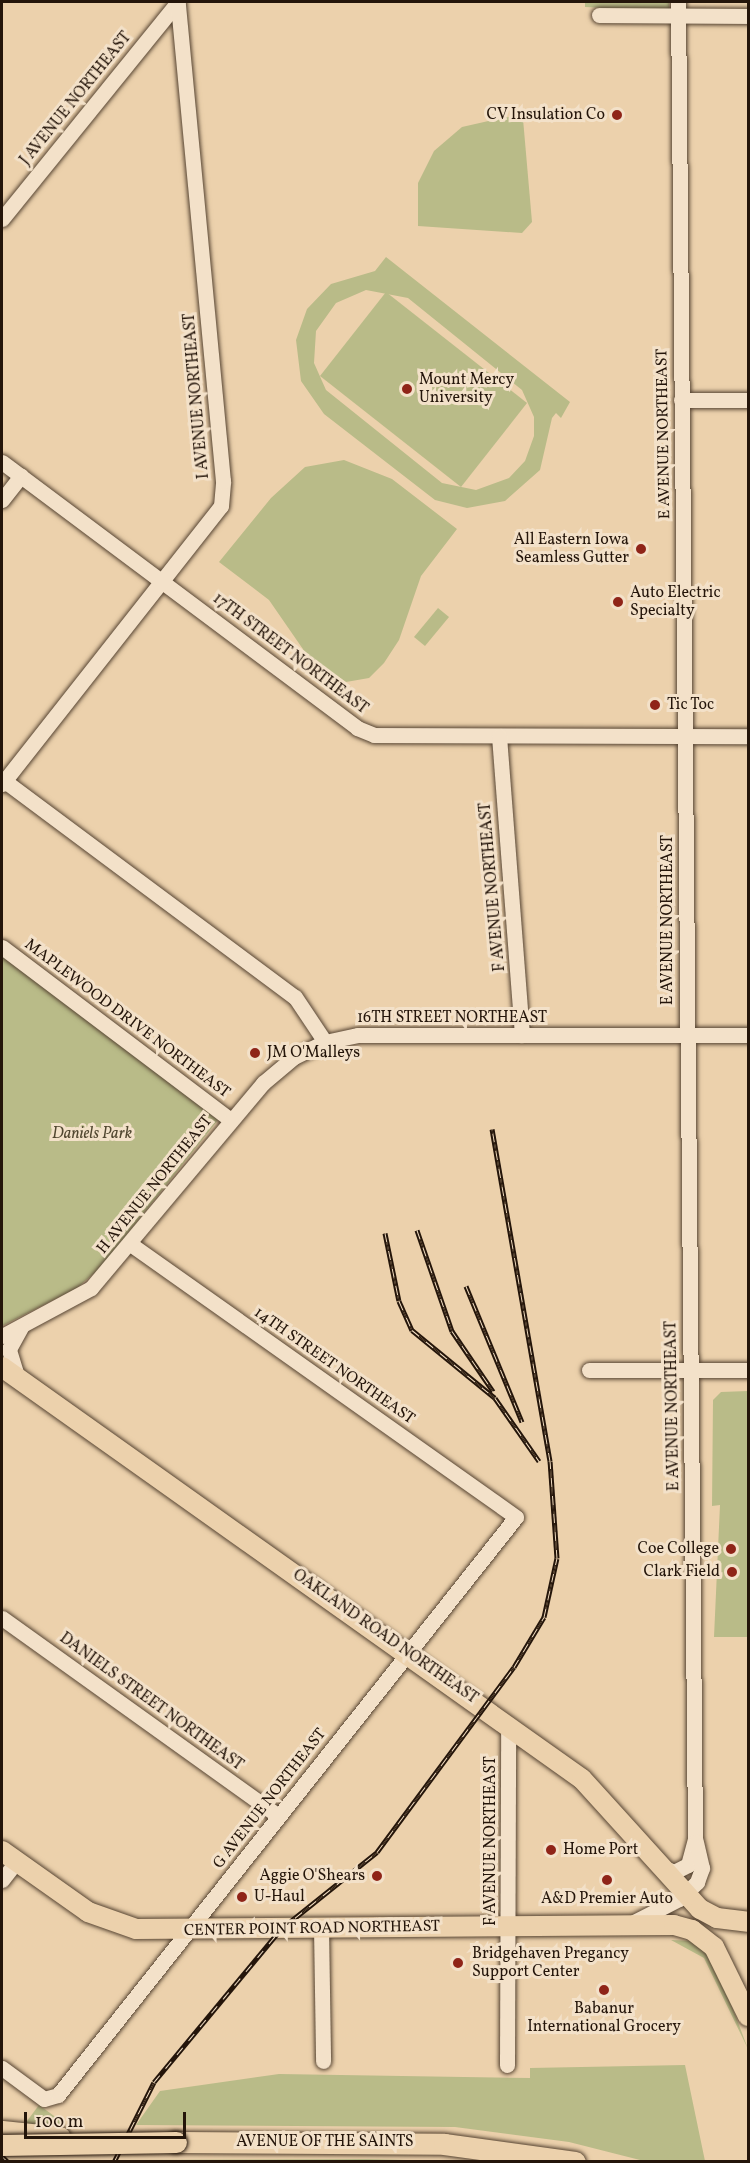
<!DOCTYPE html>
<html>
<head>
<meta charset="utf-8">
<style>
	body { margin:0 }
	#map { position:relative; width:750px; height:2163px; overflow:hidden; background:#ecd1ac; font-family:Vollkorn,serif }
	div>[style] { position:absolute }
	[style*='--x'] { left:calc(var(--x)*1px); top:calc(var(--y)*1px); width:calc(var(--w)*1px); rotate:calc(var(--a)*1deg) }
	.green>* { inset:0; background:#b9bb88 }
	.roads { filter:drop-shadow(0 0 2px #564432) drop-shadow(0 0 2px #564432) }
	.minor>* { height:15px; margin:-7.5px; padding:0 7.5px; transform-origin:7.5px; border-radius:7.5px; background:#f3e1c9 }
	.major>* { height:20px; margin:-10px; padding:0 10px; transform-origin:10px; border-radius:10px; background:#ecd1ac }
	.highway>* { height:21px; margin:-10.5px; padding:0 10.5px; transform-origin:10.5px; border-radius:10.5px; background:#ecd1ac }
	.rail>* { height:5px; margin-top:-2.5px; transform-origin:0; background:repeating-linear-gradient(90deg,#f3e1c9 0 9px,#24150a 0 18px); box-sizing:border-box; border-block:2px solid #24150a }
	.bridges { filter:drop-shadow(0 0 2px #24150a) drop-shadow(0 0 2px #24150a) }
	.highway-bridge>* { height:21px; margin:-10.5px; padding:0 10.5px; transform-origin:10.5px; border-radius:10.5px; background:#ecd1ac }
	.dots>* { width:16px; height:16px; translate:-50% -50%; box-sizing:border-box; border:3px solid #f3e1c9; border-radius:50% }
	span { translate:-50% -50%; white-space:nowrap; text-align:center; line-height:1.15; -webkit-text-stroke:6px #f3e1c9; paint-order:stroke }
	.street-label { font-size:16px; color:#24150a }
	.poi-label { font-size:16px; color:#24150a }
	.right { translate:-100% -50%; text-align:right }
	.left { translate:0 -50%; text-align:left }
	.park-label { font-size:16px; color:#514730; font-style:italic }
	.frame { position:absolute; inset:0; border:3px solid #24150a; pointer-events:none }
	.scale { position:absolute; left:24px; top:2112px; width:162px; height:27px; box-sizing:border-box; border:3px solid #24150a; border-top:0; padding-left:8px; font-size:18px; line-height:21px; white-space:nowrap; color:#24150a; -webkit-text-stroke:4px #f3e1c9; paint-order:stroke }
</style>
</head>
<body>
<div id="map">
	<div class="green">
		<i style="clip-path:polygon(585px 2px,669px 2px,669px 11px,585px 7px)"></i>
		<i style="clip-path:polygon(506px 117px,523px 119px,532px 222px,522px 233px,418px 226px,418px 183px,434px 151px,462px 127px)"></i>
		<i style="clip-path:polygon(evenodd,386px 257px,570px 402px,561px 418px,556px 413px,552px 418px,540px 470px,505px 501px,467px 508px,435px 500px,324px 414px,301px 381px,296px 340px,307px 309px,331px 284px,375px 271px,386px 257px,366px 290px,408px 298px,522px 390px,534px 417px,534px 436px,525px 461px,509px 478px,476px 490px,442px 483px,326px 390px,314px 363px,316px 331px,336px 303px,366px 290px)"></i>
		<i style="clip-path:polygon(386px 292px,527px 403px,461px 487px,320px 376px)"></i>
		<i style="clip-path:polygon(344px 460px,392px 479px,457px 529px,421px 576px,399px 640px,384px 663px,369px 678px,346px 682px,307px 655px,269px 600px,219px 562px,271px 498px,305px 467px)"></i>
		<i style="clip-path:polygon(438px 608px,449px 617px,425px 646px,414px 637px)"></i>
		<i style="clip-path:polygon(2px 953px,218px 1120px,100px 1268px,77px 1288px,2px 1326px)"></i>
		<i style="clip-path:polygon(748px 1391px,748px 1637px,714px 1637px,720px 1505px,712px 1506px,713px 1400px,721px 1392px)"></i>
		<i style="clip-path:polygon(671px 1940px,694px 1941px,716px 1964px,748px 2049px,704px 1958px)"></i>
		<i style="clip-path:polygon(685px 2065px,705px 2161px,644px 2161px,569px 2142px,455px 2127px,136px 2125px,160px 2091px,279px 2074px,530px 2078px,530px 2068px)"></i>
		<i style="clip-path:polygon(39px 2105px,61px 2121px,61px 2125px,24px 2125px)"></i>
		<i style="clip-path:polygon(366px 2159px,446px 2161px,123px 2161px,124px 2160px)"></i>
	</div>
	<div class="roads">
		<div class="minor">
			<i style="--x:599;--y:15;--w:149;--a:0.4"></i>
			<i style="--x:2;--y:219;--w:279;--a:-51"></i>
			<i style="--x:681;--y:400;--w:67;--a:0"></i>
			<i style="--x:2;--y:462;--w:444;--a:36.8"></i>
			<i style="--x:357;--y:728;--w:18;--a:22"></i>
			<i style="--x:374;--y:735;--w:374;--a:0.2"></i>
			<i style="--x:2;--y:500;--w:31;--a:-52"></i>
			<i style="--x:499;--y:736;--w:300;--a:85.6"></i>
			<i style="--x:2;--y:779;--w:365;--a:36.7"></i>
			<i style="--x:295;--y:997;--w:54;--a:56.3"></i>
			<i style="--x:2;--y:784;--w:354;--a:-51.8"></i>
			<i style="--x:221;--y:506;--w:25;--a:-85"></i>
			<i style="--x:223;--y:481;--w:481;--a:-95.4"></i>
			<i style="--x:2;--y:947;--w:287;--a:37.1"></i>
			<i style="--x:2;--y:1336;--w:101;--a:-28.3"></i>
			<i style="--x:91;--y:1288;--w:268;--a:-50"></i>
			<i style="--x:263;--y:1083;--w:40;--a:-40"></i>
			<i style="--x:294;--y:1057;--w:34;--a:-26"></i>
			<i style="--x:325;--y:1042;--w:34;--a:-12"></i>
			<i style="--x:358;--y:1035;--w:390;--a:0"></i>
			<i style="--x:589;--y:1370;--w:159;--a:0"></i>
			<i style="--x:17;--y:1376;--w:28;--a:-107"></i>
			<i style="--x:9;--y:1349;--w:25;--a:-61"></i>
			<i style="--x:2;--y:1618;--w:340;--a:35.6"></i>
			<i style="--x:660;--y:1866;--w:15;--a:23"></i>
			<i style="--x:674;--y:1872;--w:16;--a:-27"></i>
			<i style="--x:688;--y:1865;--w:27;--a:-75"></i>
			<i style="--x:695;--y:1839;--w:1837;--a:-90.53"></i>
			<i style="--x:2;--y:1880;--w:23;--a:-52"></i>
			<i style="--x:632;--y:1923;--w:53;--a:-27.1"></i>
			<i style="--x:679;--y:1899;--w:25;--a:-43"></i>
			<i style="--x:697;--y:1882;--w:15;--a:-70"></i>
			<i style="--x:702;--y:1868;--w:27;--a:-103"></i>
			<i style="--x:321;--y:1927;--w:134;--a:89.1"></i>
			<i style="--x:507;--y:2065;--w:341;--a:-89.8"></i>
			<i style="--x:2;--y:2068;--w:52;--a:36.4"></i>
			<i style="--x:44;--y:2099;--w:15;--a:-16"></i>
			<i style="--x:58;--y:2095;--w:737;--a:-51.61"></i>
			<i style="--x:516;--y:1517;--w:471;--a:-144.7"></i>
		</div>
		<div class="major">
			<i style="--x:2;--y:1367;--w:711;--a:35.39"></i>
			<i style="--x:582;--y:1779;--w:176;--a:47.8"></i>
			<i style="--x:700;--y:1909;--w:19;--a:28"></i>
			<i style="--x:717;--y:1918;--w:31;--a:7"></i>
			<i style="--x:2;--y:1851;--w:105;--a:35.3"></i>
			<i style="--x:88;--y:1912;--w:51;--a:19.5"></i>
			<i style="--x:136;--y:1929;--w:538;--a:-0.43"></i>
			<i style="--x:674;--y:1925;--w:19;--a:16"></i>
			<i style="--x:692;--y:1930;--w:28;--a:38"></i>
			<i style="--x:714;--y:1947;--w:77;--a:63.8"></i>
		</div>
		<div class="highway">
			<i style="--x:2;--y:2131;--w:58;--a:5.9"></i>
			<i style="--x:176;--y:2142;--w:268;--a:0.4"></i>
			<i style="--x:444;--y:2144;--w:132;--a:7.8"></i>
		</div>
	</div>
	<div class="rail">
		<i style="--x:417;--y:1230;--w:107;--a:70.9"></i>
		<i style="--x:452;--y:1331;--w:73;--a:55.7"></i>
		<i style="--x:385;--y:1233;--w:69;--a:78.4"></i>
		<i style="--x:399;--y:1301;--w:32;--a:66"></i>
		<i style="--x:412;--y:1330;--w:107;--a:39.3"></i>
		<i style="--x:495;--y:1398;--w:77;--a:55.1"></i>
		<i style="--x:466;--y:1286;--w:147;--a:67.6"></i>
		<i style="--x:2;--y:2156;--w:8;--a:45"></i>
		<i style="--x:114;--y:2162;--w:89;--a:-63.4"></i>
		<i style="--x:154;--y:2082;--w:199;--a:-50.3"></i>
		<i style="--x:281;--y:1929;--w:123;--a:-38.7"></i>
		<i style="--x:377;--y:1852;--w:230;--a:-53.5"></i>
		<i style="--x:514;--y:1667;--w:58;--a:-59"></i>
		<i style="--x:544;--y:1617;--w:60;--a:-77.6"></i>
		<i style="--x:557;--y:1558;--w:97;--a:-94.1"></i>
		<i style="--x:550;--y:1461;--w:337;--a:-99.9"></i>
	</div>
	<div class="bridges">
		<div class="highway-bridge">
			<i style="--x:2;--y:2145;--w:174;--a:-1"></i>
		</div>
	</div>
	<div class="dots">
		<i style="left:617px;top:115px;background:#8f2418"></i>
		<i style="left:407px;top:389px;background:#8f2418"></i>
		<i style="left:641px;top:549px;background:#8f2418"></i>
		<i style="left:618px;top:602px;background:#8f2418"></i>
		<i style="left:655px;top:705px;background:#8f2418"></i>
		<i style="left:255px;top:1053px;background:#8f2418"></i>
		<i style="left:731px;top:1549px;background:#8f2418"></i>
		<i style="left:732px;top:1572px;background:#8f2418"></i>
		<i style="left:551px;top:1850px;background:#8f2418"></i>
		<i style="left:377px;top:1876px;background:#8f2418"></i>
		<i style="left:607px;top:1880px;background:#8f2418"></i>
		<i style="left:242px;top:1897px;background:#8f2418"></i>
		<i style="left:458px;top:1963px;background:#8f2418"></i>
		<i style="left:604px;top:1990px;background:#8f2418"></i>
	</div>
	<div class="street-label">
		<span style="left:76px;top:99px;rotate:-51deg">J AVENUE NORTHEAST</span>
		<span style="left:197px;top:396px;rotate:-95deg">I AVENUE NORTHEAST</span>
		<span style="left:664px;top:434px;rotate:-91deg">E AVENUE NORTHEAST</span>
		<span style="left:290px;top:654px;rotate:37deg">17TH STREET NORTHEAST</span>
		<span style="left:493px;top:887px;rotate:-95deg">F AVENUE NORTHEAST</span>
		<span style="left:668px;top:920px;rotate:-90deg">E AVENUE NORTHEAST</span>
		<span style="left:452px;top:1018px">16TH STREET NORTHEAST</span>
		<span style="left:127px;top:1019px;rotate:37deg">MAPLEWOOD DRIVE NORTHEAST</span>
		<span style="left:155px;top:1185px;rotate:-51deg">H AVENUE NORTHEAST</span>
		<span style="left:334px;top:1366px;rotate:35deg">14TH STREET NORTHEAST</span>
		<span style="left:673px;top:1406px;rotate:-91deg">E AVENUE NORTHEAST</span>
		<span style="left:385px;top:1637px;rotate:35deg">OAKLAND ROAD NORTHEAST</span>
		<span style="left:151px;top:1702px;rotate:36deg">DANIELS STREET NORTHEAST</span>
		<span style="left:270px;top:1799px;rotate:-52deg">G AVENUE NORTHEAST</span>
		<span style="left:491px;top:1841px;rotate:-90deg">F AVENUE NORTHEAST</span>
		<span style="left:312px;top:1929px;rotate:-1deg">CENTER POINT ROAD NORTHEAST</span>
		<span style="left:325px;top:2142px">AVENUE OF THE SAINTS</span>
	</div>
	<div class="poi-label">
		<span class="right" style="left:605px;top:115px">CV Insulation Co</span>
		<span class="left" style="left:419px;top:389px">Mount Mercy<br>University</span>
		<span class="right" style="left:629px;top:549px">All Eastern Iowa<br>Seamless Gutter</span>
		<span class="left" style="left:630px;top:602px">Auto Electric<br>Specialty</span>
		<span class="left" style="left:667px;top:705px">Tic Toc</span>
		<span class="left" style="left:267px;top:1053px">JM O'Malleys</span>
		<span class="right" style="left:719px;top:1549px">Coe College</span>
		<span class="right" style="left:720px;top:1572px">Clark Field</span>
		<span class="left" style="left:563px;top:1850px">Home Port</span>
		<span class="right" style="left:365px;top:1876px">Aggie O'Shears</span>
		<span class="left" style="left:254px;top:1897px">U-Haul</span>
		<span style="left:607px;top:1899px">A&amp;D Premier Auto</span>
		<span class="left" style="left:472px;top:1963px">Bridgehaven Pregancy<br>Support Center</span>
		<span style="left:604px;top:2018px">Babanur<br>International Grocery</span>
	</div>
	<div class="park-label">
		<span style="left:92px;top:1134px">Daniels Park</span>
	</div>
	<div class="frame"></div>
	<div class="scale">100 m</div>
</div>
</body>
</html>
